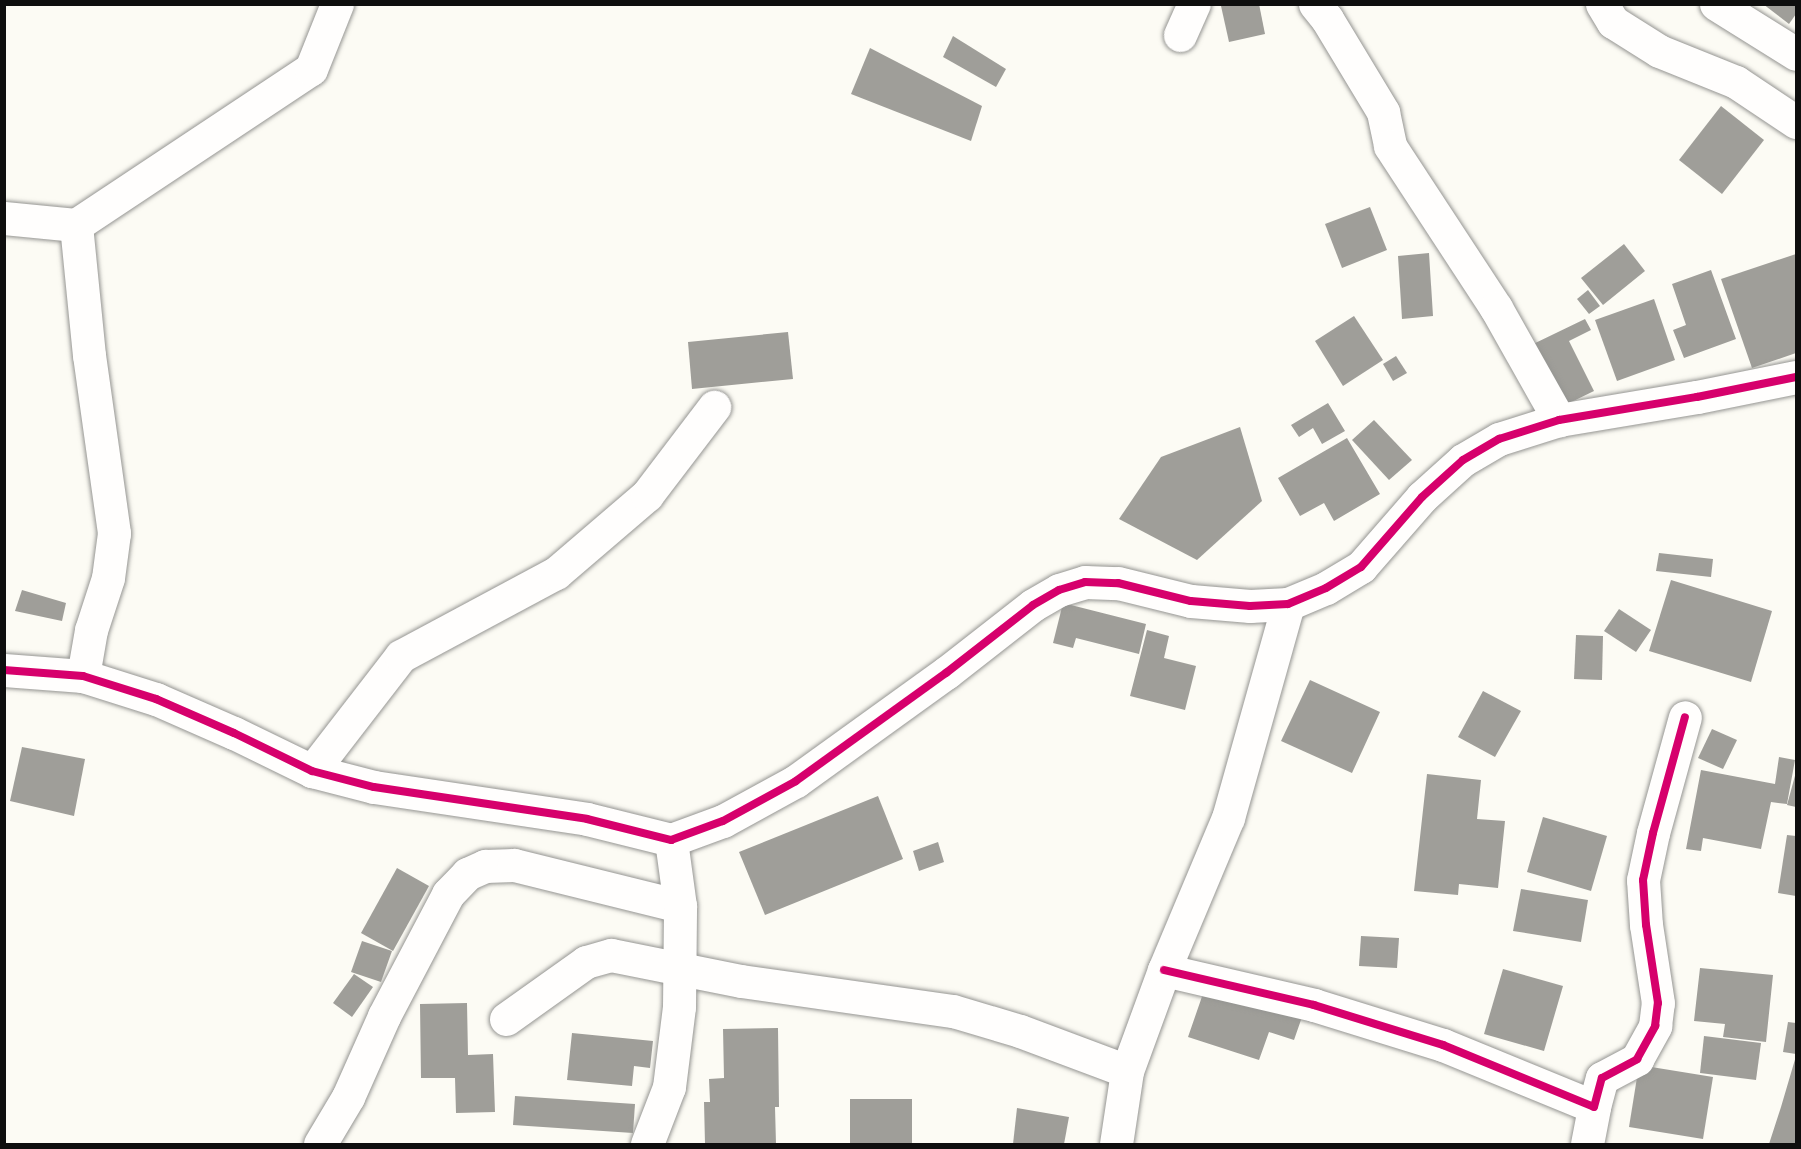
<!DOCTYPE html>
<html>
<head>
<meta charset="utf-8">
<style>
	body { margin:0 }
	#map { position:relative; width:1801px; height:1149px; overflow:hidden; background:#fcfbf4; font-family:"Playfair Display",serif }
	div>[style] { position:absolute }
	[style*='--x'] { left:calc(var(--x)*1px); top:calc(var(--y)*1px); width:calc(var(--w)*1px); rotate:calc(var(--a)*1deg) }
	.building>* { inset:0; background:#9f9e99 }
	.roads { filter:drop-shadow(0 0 2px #959592) drop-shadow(0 0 2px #959592) }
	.street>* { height:33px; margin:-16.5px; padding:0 16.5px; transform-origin:16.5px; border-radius:16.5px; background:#fffefd }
	.cycleway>* { height:8px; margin:-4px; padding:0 4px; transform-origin:4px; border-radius:4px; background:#d6006c }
	span { translate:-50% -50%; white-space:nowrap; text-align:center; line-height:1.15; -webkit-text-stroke:6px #fff; paint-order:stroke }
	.frame { position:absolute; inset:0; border:6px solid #0e0e0e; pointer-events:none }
</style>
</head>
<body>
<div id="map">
	<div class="building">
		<i style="clip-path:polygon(1229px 4px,1259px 4px,1265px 34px,1229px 42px,1221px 6px)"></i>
		<i style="clip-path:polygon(1763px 4px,1796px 4px,1796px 14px,1789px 24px)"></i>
		<i style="clip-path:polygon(953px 36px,1006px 69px,996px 87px,943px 57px)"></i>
		<i style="clip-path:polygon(870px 48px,982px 106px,971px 141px,851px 94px)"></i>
		<i style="clip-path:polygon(1721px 106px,1764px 140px,1722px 194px,1679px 160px)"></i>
		<i style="clip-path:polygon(1370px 207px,1387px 250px,1342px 268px,1325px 224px)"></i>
		<i style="clip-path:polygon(1624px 244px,1645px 271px,1603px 305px,1581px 278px)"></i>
		<i style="clip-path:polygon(1429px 253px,1433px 316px,1402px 319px,1398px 256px)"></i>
		<i style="clip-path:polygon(1796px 254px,1796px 353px,1752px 368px,1721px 279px)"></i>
		<i style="clip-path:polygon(1711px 270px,1736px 339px,1684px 358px,1673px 330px,1686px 325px,1672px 284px)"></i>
		<i style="clip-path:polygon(1588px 290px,1600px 306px,1589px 314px,1577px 299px)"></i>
		<i style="clip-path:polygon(1654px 299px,1675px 360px,1617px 381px,1595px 320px)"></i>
		<i style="clip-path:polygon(1354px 316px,1383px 360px,1343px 386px,1315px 341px)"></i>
		<i style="clip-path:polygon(1585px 319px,1591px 330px,1569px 341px,1594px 391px,1557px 409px,1527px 347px)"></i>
		<i style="clip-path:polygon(788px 332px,793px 379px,692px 389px,688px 342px)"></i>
		<i style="clip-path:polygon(1396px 356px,1407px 373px,1393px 381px,1383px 364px)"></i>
		<i style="clip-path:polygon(1328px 403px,1345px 431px,1322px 444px,1313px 428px,1299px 437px,1291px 425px)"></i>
		<i style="clip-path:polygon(1374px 420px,1412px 460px,1389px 480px,1352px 440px)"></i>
		<i style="clip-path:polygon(1240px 427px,1262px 501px,1197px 560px,1119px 519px,1161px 457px)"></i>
		<i style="clip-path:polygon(1347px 438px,1380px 494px,1334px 521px,1324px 503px,1300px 516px,1278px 478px)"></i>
		<i style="clip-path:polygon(1659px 553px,1713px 559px,1711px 577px,1656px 571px)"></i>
		<i style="clip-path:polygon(1671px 580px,1772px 611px,1751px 682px,1649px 651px)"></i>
		<i style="clip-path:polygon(22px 590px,66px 603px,62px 621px,15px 611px)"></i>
		<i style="clip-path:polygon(1063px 603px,1146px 624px,1139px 654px,1076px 638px,1073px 648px,1053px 643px)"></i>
		<i style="clip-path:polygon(1619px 609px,1651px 630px,1636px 652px,1604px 631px)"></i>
		<i style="clip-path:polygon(1147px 630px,1169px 636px,1164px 658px,1196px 666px,1185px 710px,1130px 696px)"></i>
		<i style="clip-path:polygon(1576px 635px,1603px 636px,1602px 680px,1574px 679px)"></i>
		<i style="clip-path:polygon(1310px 680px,1380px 712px,1352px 773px,1281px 741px)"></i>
		<i style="clip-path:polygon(1483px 691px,1521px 711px,1495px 757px,1458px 737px)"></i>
		<i style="clip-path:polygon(1712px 729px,1737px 740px,1723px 769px,1698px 758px)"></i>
		<i style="clip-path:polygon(22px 747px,85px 759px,74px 816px,10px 801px)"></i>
		<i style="clip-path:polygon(1779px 757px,1795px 760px,1787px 804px,1771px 802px,1761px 849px,1703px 838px,1701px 851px,1686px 849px,1701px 770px,1775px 784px)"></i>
		<i style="clip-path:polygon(1796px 772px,1796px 807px,1787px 805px)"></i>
		<i style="clip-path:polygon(1427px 774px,1481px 780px,1477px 819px,1505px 821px,1498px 888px,1459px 884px,1458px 895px,1414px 891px)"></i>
		<i style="clip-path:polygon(878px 796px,903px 859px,765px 915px,739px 852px)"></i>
		<i style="clip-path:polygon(1543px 817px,1607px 836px,1591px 891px,1527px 872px)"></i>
		<i style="clip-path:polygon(1787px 835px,1796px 836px,1796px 896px,1778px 893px)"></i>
		<i style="clip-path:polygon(938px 842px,944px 862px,919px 871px,913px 851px)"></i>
		<i style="clip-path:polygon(397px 868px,429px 886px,393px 951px,361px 933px)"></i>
		<i style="clip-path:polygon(1521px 889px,1588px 900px,1581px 942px,1513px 931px)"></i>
		<i style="clip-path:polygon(1361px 936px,1399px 938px,1397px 968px,1359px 966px)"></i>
		<i style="clip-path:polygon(362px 941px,392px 951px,381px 982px,351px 972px)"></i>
		<i style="clip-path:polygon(1700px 968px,1773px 975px,1766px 1042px,1723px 1037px,1725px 1024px,1694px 1021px)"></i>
		<i style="clip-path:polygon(1503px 969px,1563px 986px,1544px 1051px,1484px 1034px)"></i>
		<i style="clip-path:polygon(354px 974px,373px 987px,352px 1017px,333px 1003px)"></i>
		<i style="clip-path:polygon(1206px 985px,1302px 1017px,1294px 1040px,1269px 1032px,1259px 1060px,1188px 1037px)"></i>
		<i style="clip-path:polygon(467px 1003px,468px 1055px,493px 1054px,495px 1112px,456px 1113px,455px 1078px,421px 1078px,420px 1004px)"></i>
		<i style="clip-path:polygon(1788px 1022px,1796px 1023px,1796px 1054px,1783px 1052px)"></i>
		<i style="clip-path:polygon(778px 1028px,779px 1107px,775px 1107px,776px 1144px,705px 1144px,704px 1102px,710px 1102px,709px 1079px,724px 1078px,723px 1029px)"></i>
		<i style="clip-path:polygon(572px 1033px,653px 1041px,650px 1068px,634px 1066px,632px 1086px,567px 1080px)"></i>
		<i style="clip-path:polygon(1704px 1036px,1761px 1043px,1756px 1080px,1700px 1073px)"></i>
		<i style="clip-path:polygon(1796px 1056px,1796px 1144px,1769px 1144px,1781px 1107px)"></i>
		<i style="clip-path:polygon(1639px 1065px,1713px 1077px,1703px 1139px,1629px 1127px)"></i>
		<i style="clip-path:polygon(515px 1096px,635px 1104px,633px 1133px,513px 1125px)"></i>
		<i style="clip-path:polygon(850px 1099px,912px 1099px,912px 1144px,850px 1144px)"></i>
		<i style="clip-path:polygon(1017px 1108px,1069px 1117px,1064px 1144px,1013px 1144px)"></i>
	</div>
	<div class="roads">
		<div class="street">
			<i style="--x:1315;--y:4;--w:19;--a:51"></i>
			<i style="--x:1327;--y:19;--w:109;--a:58.9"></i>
			<i style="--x:1383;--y:112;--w:35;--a:78"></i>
			<i style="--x:1390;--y:146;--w:194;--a:56.8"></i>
			<i style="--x:1496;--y:308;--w:129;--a:60.6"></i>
			<i style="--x:1602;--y:4;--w:21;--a:59"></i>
			<i style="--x:1613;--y:22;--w:54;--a:32.2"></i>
			<i style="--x:1659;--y:51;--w:83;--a:21.9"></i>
			<i style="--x:1736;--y:82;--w:72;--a:33.7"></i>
			<i style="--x:1716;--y:4;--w:94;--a:32"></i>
			<i style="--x:1180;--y:35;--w:34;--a:-66"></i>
			<i style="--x:4;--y:218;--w:72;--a:5.6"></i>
			<i style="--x:76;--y:225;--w:282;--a:-33.6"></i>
			<i style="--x:311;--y:69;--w:70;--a:-68.2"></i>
			<i style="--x:76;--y:225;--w:131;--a:84.3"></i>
			<i style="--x:89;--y:355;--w:180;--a:82"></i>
			<i style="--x:114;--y:533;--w:45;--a:97.6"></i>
			<i style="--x:108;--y:578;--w:55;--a:108.1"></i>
			<i style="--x:91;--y:630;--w:47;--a:99.9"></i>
			<i style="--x:4;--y:670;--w:79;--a:4.3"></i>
			<i style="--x:83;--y:676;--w:77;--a:17.5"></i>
			<i style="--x:156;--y:699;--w:85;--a:23.6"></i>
			<i style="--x:234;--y:733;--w:87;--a:26"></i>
			<i style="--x:312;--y:771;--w:64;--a:14.5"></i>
			<i style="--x:374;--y:787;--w:215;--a:8.5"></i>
			<i style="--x:587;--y:819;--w:87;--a:14"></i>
			<i style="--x:671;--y:840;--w:55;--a:-20.1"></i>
			<i style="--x:723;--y:821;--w:83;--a:-28.7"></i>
			<i style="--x:796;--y:781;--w:185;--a:-35.8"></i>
			<i style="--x:946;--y:673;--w:110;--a:-38"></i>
			<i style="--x:1033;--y:605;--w:30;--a:-30"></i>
			<i style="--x:1059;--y:590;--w:27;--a:-17"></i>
			<i style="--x:1085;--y:582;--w:33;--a:2"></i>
			<i style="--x:1118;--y:583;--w:75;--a:13.9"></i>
			<i style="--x:1191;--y:601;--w:59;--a:4.8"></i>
			<i style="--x:1250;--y:606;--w:38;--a:-3"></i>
			<i style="--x:1288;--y:604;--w:41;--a:-22.8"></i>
			<i style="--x:1326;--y:588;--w:41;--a:-31"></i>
			<i style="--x:1361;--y:567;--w:93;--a:-48.9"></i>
			<i style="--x:1422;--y:497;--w:55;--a:-42.1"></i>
			<i style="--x:1463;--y:460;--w:42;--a:-30.3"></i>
			<i style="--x:1499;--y:439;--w:63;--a:-17.6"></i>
			<i style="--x:1559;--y:420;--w:140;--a:-9.5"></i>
			<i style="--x:1697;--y:397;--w:101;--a:-11.4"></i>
			<i style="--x:312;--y:771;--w:145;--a:-52.3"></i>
			<i style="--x:401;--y:656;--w:176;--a:-28.2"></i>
			<i style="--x:556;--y:573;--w:120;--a:-40.6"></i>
			<i style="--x:647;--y:495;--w:111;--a:-52.7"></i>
			<i style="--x:1164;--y:970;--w:154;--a:13.1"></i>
			<i style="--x:1314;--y:1005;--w:135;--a:17.2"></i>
			<i style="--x:1443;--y:1045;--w:163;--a:22.3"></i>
			<i style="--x:1594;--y:1107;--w:30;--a:-75"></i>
			<i style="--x:1602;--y:1078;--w:40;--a:-28"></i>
			<i style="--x:1637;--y:1059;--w:38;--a:-61"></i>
			<i style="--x:1655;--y:1026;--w:23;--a:-83"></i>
			<i style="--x:1658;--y:1003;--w:79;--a:-98.7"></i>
			<i style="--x:1646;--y:925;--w:45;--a:-93.8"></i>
			<i style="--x:1643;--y:880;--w:48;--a:-78"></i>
			<i style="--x:1653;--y:833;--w:120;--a:-74.6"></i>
			<i style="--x:506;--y:1019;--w:98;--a:-35.5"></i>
			<i style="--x:586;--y:962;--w:26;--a:-16"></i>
			<i style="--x:611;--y:955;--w:133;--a:11.3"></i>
			<i style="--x:741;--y:981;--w:214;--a:8.1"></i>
			<i style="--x:953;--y:1011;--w:70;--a:16.6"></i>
			<i style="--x:1020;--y:1031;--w:114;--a:20.5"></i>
			<i style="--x:320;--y:1144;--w:55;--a:-59.2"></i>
			<i style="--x:348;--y:1097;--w:89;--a:-66"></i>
			<i style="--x:384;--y:1016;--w:138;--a:-62.3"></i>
			<i style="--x:448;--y:894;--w:28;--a:-46"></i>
			<i style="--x:467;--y:874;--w:20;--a:-24"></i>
			<i style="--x:485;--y:866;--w:29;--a:-2"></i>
			<i style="--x:514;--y:865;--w:171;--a:13.9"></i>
			<i style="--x:647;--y:1144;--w:61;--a:-68.9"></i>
			<i style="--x:669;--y:1087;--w:81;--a:-82.9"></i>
			<i style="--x:679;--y:1007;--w:101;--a:-89.4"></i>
			<i style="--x:680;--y:906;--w:67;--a:-97.8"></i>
			<i style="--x:1116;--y:1144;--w:74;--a:-81.4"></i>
			<i style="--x:1127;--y:1071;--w:108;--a:-69.9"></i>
			<i style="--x:1164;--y:970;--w:165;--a:-67.2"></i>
			<i style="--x:1228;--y:818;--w:222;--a:-74.3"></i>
			<i style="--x:1587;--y:1144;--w:38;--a:-79"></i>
		</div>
	</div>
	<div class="cycleway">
		<i style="--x:4;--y:670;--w:79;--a:4.3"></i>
		<i style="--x:83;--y:676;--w:77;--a:17.5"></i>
		<i style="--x:156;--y:699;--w:85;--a:23.6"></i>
		<i style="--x:234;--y:733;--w:87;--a:26"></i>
		<i style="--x:312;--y:771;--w:64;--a:14.5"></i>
		<i style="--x:374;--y:787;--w:215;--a:8.5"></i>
		<i style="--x:587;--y:819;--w:87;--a:14"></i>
		<i style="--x:671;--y:840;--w:55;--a:-20.1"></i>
		<i style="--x:723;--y:821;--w:83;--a:-28.7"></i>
		<i style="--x:796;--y:781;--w:185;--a:-35.8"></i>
		<i style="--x:946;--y:673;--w:110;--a:-38"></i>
		<i style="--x:1033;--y:605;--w:30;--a:-30"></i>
		<i style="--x:1059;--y:590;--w:27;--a:-17"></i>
		<i style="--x:1085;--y:582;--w:33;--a:2"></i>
		<i style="--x:1118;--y:583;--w:75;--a:13.9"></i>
		<i style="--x:1191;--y:601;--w:59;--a:4.8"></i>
		<i style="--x:1250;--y:606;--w:38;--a:-3"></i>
		<i style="--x:1288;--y:604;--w:41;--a:-22.8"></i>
		<i style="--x:1326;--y:588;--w:41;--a:-31"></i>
		<i style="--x:1361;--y:567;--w:93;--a:-48.9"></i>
		<i style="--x:1422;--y:497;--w:55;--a:-42.1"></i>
		<i style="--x:1463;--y:460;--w:42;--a:-30.3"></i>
		<i style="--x:1499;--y:439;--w:63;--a:-17.6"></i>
		<i style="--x:1559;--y:420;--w:140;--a:-9.5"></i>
		<i style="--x:1697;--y:397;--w:101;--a:-11.4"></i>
		<i style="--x:1164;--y:970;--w:154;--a:13.1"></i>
		<i style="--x:1314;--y:1005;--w:135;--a:17.2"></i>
		<i style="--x:1443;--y:1045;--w:163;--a:22.3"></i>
		<i style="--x:1594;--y:1107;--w:30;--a:-75"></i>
		<i style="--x:1602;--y:1078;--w:40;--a:-28"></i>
		<i style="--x:1637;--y:1059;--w:38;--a:-61"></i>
		<i style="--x:1655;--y:1026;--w:23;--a:-83"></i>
		<i style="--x:1658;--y:1003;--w:79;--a:-98.7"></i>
		<i style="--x:1646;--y:925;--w:45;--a:-93.8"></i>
		<i style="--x:1643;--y:880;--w:48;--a:-78"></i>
		<i style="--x:1653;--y:833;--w:120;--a:-74.6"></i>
	</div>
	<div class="frame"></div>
</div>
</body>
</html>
